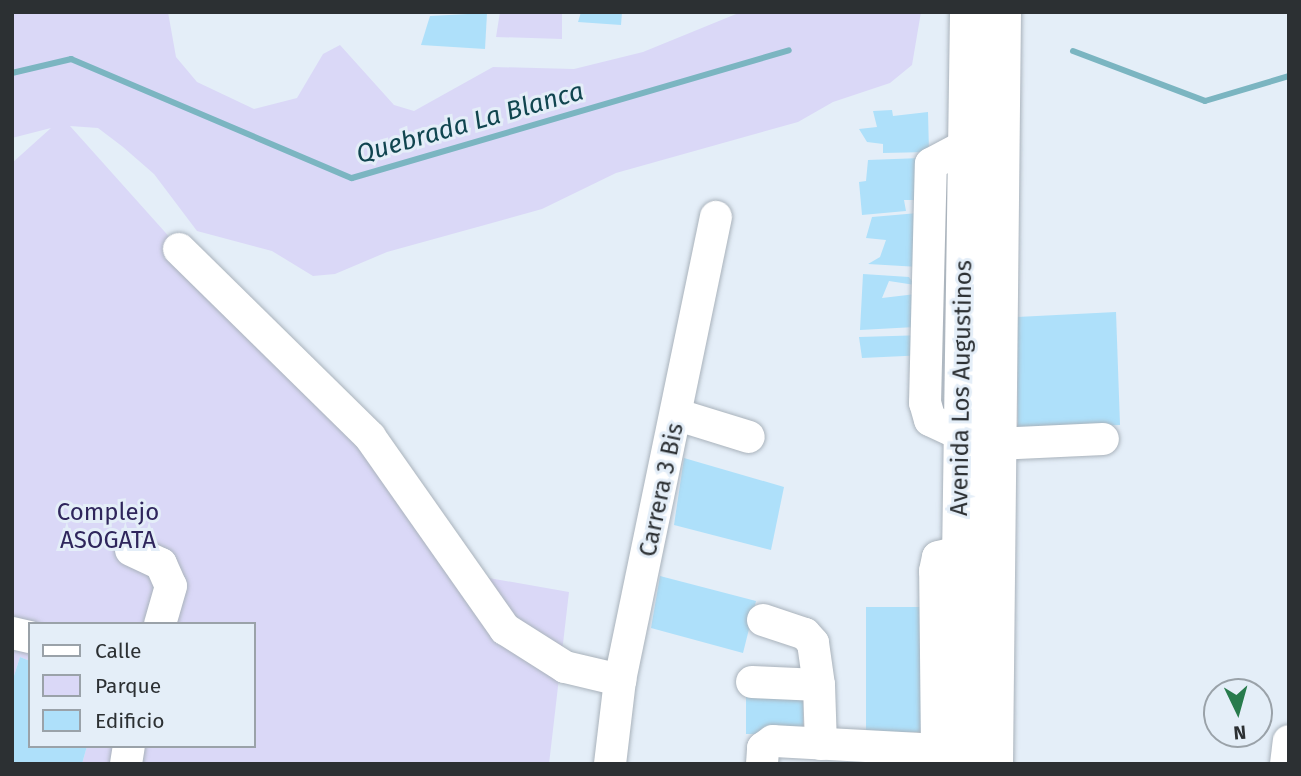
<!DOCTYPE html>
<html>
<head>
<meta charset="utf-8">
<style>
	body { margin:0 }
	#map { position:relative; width:1301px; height:776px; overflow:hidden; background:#e4eef8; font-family:"Fira Sans",sans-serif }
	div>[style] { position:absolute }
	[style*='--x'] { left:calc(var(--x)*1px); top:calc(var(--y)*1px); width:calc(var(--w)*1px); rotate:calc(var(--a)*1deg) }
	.green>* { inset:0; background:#dad8f7 }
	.stream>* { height:6px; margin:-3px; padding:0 3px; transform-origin:3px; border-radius:3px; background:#7bb5c1 }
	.building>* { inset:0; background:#aee0fa }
	.roads { filter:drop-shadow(0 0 2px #a9b2bb) drop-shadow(0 0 2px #a9b2bb) }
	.minor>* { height:32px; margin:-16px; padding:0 16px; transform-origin:16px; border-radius:16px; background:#fff }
	.major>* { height:38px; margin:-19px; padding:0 19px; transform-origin:19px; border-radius:19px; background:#fff }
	span { translate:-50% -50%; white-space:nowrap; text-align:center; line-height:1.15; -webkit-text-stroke:6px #e4eef8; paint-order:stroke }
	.street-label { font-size:24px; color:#2c3033 }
	.park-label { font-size:24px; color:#2f265c }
	.water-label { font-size:26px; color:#10454f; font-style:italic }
	.frame { position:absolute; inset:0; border:14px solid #2c3033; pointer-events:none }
	.legend { position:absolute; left:28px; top:622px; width:228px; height:126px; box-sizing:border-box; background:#e4eef8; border:2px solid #9aa2a9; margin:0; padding:9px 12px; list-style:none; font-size:21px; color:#2c3033 }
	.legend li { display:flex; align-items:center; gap:14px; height:35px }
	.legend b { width:35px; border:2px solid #9aa2a9 }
	.north { position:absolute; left:1203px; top:678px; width:70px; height:70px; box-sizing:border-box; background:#e4eef8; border:2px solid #9aa2a9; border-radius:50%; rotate:175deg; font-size:19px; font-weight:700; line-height:28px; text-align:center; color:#2c3033 }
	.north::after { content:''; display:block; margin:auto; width:24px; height:32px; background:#287b4d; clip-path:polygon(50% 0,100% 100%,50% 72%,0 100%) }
</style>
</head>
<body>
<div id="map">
	<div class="green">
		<i style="clip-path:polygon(12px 12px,168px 12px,176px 57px,197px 82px,254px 109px,297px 98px,323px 54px,340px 45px,394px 105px,414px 111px,493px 67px,574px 69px,643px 52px,741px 12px,921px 12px,912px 65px,890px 83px,833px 102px,798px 122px,616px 173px,542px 209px,387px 252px,335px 274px,313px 276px,272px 251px,197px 231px,154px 174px,123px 147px,98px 128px,70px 126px,472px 575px,569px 592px,549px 764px,82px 764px,87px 746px,254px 746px,254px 624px,30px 624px,30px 661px,20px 657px,12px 682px,12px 163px,51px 128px,12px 138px)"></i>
		<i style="clip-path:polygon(500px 12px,562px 12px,562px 39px,496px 37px)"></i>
	</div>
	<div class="stream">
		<i style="--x:1073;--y:51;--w:141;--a:20.7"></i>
		<i style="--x:1205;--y:101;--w:88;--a:-16.6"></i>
		<i style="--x:12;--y:73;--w:61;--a:-13.3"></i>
		<i style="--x:71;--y:59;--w:305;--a:23"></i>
		<i style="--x:352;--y:178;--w:455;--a:-16.3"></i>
	</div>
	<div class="building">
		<i style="clip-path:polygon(581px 12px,622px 12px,621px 25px,578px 22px)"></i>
		<i style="clip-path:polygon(487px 13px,485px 49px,421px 45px,430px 16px)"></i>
		<i style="clip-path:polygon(892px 110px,893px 116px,928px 112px,929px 152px,883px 153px,883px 144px,867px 142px,859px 129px,877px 127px,873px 111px)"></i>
		<i style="clip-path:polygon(921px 158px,920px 200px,904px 200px,906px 211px,862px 215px,859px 182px,866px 181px,868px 160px)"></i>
		<i style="clip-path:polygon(918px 213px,919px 267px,868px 264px,880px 257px,886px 240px,866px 238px,872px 217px)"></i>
		<i style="clip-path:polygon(863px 274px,909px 277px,915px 285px,889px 281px,882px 298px,916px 294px,915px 327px,860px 330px)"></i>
		<i style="clip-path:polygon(1116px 312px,1120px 425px,1018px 429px,1017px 317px)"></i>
		<i style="clip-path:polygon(926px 335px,926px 355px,862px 358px,859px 337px)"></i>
		<i style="clip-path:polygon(684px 458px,784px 487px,771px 550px,674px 525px)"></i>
		<i style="clip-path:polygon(660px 576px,756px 601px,743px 653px,651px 628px)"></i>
		<i style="clip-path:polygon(866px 607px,928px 607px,928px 732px,866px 732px)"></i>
		<i style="clip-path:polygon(20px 657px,30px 661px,30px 746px,87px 746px,82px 764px,12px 764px,12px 682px)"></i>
		<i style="clip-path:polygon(746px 696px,803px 696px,803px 734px,746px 734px)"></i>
	</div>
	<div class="roads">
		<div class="minor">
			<i style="--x:179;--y:249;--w:268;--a:44.5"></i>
			<i style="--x:370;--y:437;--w:235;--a:54.9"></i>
			<i style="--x:505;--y:629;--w:71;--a:32.3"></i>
			<i style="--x:565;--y:667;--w:57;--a:13.3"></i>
			<i style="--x:678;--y:415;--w:74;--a:17.2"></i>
			<i style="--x:962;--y:435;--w:35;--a:-155"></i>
			<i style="--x:930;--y:420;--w:18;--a:-106"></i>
			<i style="--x:925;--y:403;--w:239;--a:-88.6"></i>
			<i style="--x:931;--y:164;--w:40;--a:-28"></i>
			<i style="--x:996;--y:444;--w:107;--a:-2.7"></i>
			<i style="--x:131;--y:550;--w:33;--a:25"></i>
			<i style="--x:161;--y:564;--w:24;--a:66"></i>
			<i style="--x:171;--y:586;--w:40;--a:106"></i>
			<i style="--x:763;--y:620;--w:44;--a:18.4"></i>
			<i style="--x:805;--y:634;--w:12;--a:48"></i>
			<i style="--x:813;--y:643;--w:42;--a:81.9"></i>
			<i style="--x:12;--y:633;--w:18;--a:13"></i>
			<i style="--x:752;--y:682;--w:67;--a:2.6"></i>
			<i style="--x:819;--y:685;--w:59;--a:88.1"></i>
			<i style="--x:937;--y:750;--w:179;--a:-90.6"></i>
			<i style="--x:935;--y:571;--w:14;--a:-78"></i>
			<i style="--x:938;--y:557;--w:23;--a:-13"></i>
			<i style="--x:126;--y:764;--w:18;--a:-81"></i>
			<i style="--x:610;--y:764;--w:85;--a:-83.2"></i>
			<i style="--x:620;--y:680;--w:473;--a:-78.3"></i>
			<i style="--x:762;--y:764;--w:16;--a:-86"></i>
			<i style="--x:763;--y:748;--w:12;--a:-35"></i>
			<i style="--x:773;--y:741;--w:150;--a:3.1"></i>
			<i style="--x:1286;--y:764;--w:23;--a:-83"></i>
		</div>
		<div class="major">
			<i style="--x:958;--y:764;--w:752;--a:-89.16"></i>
			<i style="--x:994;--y:764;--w:752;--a:-89.39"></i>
		</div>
	</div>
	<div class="street-label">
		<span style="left:962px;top:388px;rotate:-89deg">Avenida Los Augustinos</span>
		<span style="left:662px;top:490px;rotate:-78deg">Carrera 3 Bis</span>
	</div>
	<div class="park-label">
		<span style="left:108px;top:527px">Complejo<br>ASOGATA</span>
	</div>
	<div class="water-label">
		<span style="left:470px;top:123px;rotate:-16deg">Quebrada La Blanca</span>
	</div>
	<div class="frame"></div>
	<ul class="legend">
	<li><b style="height:9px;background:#fff"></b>Calle</li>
	<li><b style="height:19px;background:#dad8f7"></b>Parque</li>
	<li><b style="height:19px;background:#aee0fa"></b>Edificio</li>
	</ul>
	<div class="north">N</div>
</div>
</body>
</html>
